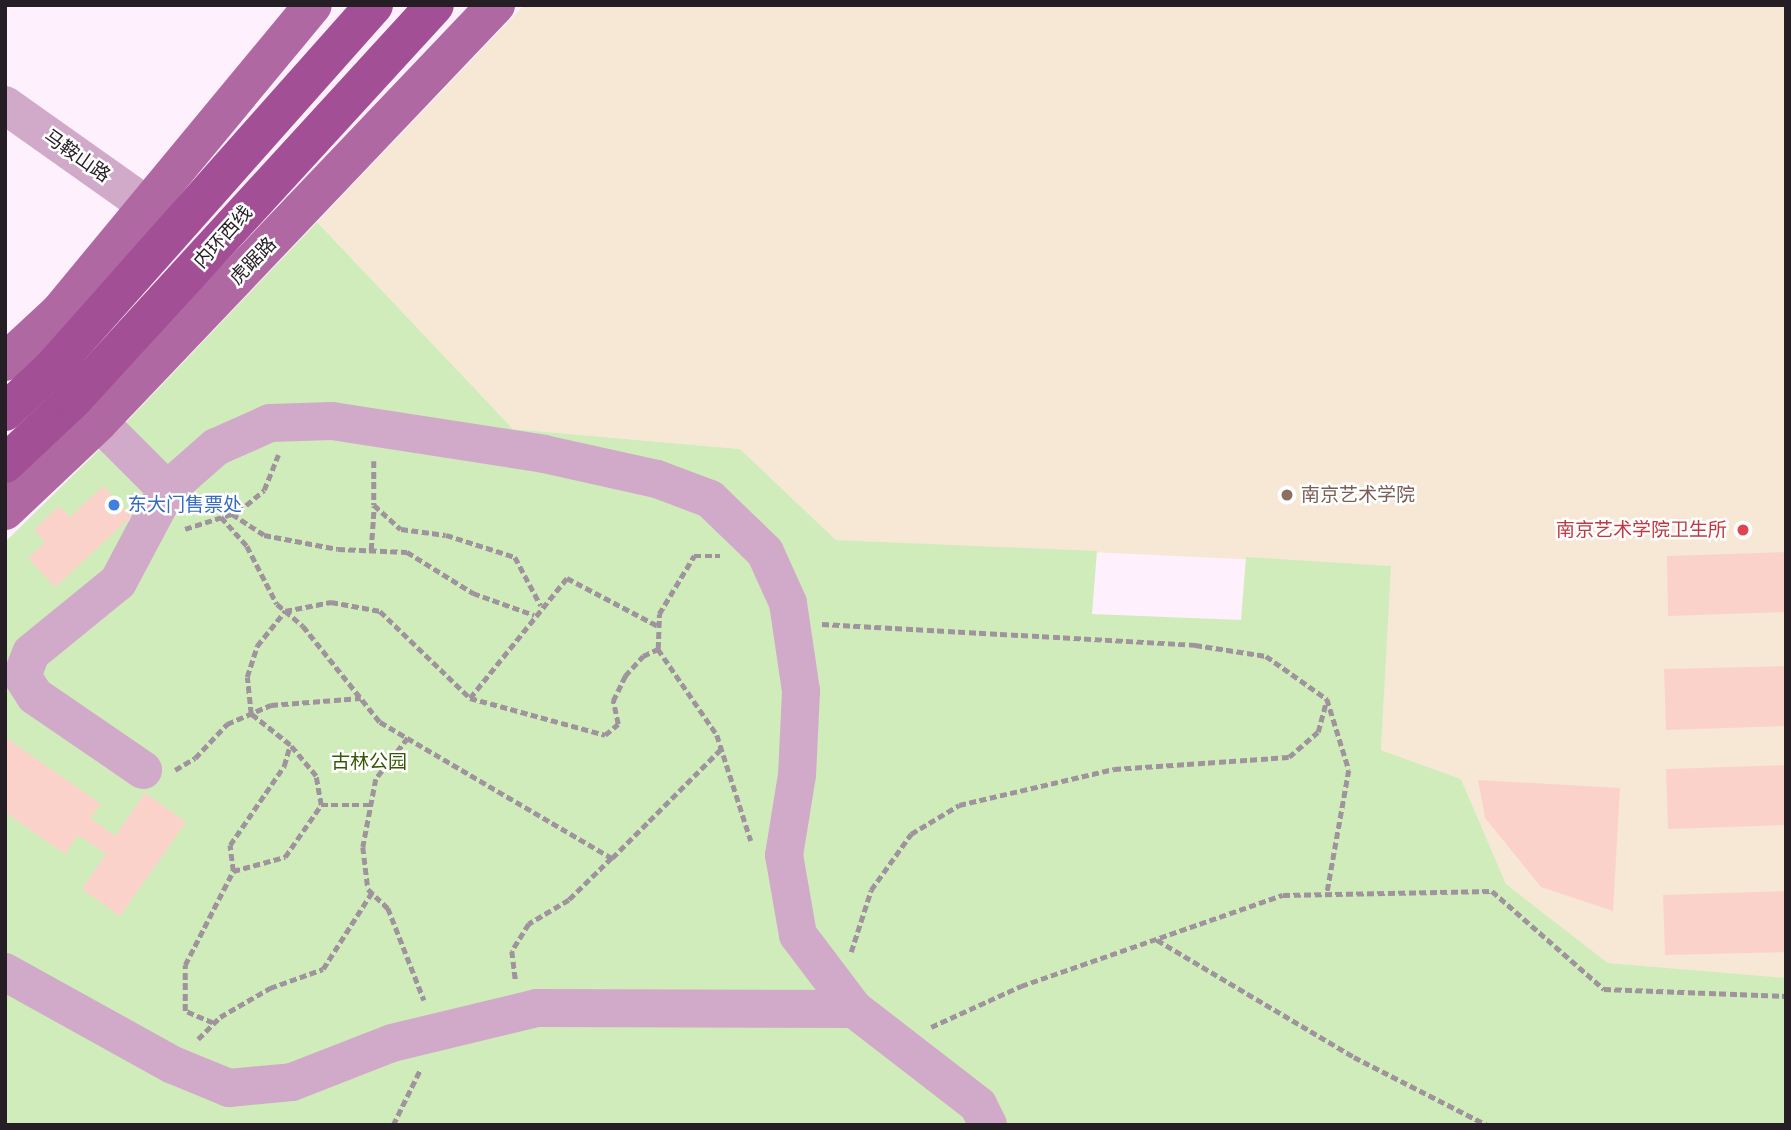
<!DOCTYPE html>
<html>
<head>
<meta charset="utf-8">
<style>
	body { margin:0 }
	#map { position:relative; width:1791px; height:1130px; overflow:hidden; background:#fef0fc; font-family:Figtree,"Noto Sans SC",sans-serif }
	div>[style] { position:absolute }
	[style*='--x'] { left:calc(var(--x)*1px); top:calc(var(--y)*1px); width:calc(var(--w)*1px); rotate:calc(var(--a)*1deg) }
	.education>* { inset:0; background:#f7e8d5 }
	.green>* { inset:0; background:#d1ecbb }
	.building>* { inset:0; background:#fbd2c9 }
	.path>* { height:4.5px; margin-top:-2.25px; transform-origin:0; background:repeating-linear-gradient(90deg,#9f949d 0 7px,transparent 0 10.5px) }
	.minor>* { height:38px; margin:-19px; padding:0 19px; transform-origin:19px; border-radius:19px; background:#d2aac9 }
	.major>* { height:38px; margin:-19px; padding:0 19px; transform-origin:19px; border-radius:19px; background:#b068a3 }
	.highway>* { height:38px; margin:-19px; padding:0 19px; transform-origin:19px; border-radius:19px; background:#a24f95 }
	.dots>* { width:19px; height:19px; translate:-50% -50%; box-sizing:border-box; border:4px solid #fff; border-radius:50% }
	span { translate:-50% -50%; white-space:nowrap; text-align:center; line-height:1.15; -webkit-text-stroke:5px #fff; paint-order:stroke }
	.street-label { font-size:19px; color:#261e25 }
	.education-label { font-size:19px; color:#785e54 }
	.left { translate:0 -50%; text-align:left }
	.shop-label { font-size:19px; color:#366cbe }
	.health-label { font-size:19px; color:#be3a42 }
	.right { translate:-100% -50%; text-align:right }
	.park-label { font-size:19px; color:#375807 }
	.frame { position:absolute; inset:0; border:7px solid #261e25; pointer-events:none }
</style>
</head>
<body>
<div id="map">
	<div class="education">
		<i style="clip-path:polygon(524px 5px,1786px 5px,1786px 979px,1608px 963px,1506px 884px,1461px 779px,1381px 750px,1390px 566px,836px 540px,740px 449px,513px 429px,317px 222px)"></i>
	</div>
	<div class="green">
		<i style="clip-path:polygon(317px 222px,513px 429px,740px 449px,836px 540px,1097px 551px,1092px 614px,1241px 620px,1246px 557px,1391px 566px,1381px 750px,1461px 779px,1506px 884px,1608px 963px,1786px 978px,1786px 1125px,5px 1125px,5px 542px,113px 436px)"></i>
	</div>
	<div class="building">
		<i style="clip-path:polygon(103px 486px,132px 516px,55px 587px,28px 558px,45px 542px,34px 530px,59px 506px,70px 517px)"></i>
		<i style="clip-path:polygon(1786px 552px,1786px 612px,1668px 616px,1667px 556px)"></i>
		<i style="clip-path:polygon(1786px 666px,1786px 726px,1666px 730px,1664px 669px)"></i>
		<i style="clip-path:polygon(5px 737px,101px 804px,90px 818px,115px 836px,145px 793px,186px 822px,120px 916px,82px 889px,106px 854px,78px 835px,65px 854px,5px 812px)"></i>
		<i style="clip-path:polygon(1786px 765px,1786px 825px,1668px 829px,1666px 769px)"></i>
		<i style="clip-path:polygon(1478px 780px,1620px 788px,1613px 911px,1541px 887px,1485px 818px)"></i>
		<i style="clip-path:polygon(1786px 891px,1786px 952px,1665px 955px,1663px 895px)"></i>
	</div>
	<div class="path">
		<i style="--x:374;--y:461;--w:44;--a:90"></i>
		<i style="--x:374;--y:505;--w:36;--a:42"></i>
		<i style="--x:401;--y:529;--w:45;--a:7.6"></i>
		<i style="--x:446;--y:535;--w:72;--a:17.7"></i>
		<i style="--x:515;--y:557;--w:55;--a:62"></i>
		<i style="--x:232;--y:514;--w:38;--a:33"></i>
		<i style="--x:264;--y:535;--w:75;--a:10.7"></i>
		<i style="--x:338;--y:549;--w:69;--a:2.5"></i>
		<i style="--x:407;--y:552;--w:78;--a:31.8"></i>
		<i style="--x:473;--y:593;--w:65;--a:19.8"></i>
		<i style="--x:221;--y:517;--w:39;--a:48"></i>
		<i style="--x:247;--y:546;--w:65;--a:62.7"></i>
		<i style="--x:277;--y:604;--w:34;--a:40"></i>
		<i style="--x:303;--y:626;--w:123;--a:51.3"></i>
		<i style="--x:380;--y:722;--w:269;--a:30.4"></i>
		<i style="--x:612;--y:858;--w:60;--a:135.7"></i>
		<i style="--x:569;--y:900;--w:47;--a:149"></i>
		<i style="--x:529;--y:924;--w:32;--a:122"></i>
		<i style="--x:512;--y:951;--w:31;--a:83"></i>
		<i style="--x:185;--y:529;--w:56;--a:-17.8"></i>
		<i style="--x:238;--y:512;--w:34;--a:-40"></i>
		<i style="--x:264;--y:490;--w:38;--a:-68"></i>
		<i style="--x:371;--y:550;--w:44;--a:-86.1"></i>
		<i style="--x:822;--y:624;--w:374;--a:3.2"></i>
		<i style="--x:1195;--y:645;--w:72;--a:8.8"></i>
		<i style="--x:1266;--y:656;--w:75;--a:35.2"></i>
		<i style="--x:1327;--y:699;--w:74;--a:72.8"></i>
		<i style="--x:1349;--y:770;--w:126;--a:100.1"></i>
		<i style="--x:658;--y:649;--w:104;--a:55.5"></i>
		<i style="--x:717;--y:735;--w:111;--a:72.2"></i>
		<i style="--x:470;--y:698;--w:154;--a:-51.1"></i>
		<i style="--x:567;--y:578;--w:103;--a:27.8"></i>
		<i style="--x:408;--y:738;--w:52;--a:128"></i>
		<i style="--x:376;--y:779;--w:69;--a:100.8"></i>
		<i style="--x:363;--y:847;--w:42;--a:83.2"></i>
		<i style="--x:368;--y:889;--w:28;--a:44"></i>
		<i style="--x:388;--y:908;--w:99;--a:68.6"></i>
		<i style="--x:175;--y:770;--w:23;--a:-31"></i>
		<i style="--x:195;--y:758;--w:47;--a:-46.7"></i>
		<i style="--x:227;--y:724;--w:48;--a:-23.4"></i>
		<i style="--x:271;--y:705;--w:90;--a:-4.4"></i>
		<i style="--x:321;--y:805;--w:50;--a:0"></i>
		<i style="--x:612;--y:858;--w:156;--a:-45"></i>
		<i style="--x:233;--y:871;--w:54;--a:-15.1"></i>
		<i style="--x:285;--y:857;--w:63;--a:-55.3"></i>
		<i style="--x:321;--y:805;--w:29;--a:-100"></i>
		<i style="--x:316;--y:776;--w:40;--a:-130"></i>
		<i style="--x:1157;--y:940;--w:229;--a:30.7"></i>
		<i style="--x:1354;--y:1057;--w:149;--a:27.1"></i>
		<i style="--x:851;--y:952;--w:65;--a:-72.1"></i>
		<i style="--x:871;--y:890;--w:69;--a:-54.5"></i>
		<i style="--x:911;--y:834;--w:56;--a:-31.1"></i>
		<i style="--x:959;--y:805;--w:159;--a:-13.1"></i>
		<i style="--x:1114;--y:769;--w:175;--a:-3.9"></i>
		<i style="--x:1289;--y:757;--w:38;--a:-41"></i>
		<i style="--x:1318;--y:732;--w:34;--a:-75"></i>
		<i style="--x:213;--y:1023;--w:30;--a:-157"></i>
		<i style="--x:185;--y:1011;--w:46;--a:-90"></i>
		<i style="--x:185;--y:965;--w:106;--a:-62.9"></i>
		<i style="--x:233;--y:871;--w:26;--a:-97"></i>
		<i style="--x:230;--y:845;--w:96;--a:-55.6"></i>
		<i style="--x:284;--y:766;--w:22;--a:-74"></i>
		<i style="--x:290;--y:745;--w:50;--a:-141.5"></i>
		<i style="--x:251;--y:714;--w:37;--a:-96"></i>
		<i style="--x:247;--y:677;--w:33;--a:-72"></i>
		<i style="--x:257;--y:646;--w:45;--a:-51.3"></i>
		<i style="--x:285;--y:611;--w:47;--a:-11.1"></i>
		<i style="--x:331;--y:602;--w:50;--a:10.4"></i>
		<i style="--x:380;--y:611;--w:125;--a:44"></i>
		<i style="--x:470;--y:698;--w:140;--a:15.3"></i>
		<i style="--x:605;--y:735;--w:17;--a:-40"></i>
		<i style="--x:618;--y:724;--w:24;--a:-102"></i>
		<i style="--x:613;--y:701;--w:28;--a:-64"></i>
		<i style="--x:625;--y:676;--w:27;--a:-48"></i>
		<i style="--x:643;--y:656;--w:17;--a:-25"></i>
		<i style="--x:658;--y:649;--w:35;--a:-88"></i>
		<i style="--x:659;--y:614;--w:68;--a:-58.9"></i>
		<i style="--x:694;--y:556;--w:26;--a:0"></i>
		<i style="--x:931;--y:1027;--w:99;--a:-24.5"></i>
		<i style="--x:1021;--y:986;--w:277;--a:-19.2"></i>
		<i style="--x:1283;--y:895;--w:209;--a:-1.1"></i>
		<i style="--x:1492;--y:891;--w:149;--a:41.2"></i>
		<i style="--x:1604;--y:989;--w:182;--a:2.2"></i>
		<i style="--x:198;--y:1039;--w:31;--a:-45"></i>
		<i style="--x:220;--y:1017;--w:58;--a:-30.1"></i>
		<i style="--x:270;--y:988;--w:56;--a:-19.7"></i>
		<i style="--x:323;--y:969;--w:91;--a:-57.5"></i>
		<i style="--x:393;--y:1125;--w:61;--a:-63.9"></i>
	</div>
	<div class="minor">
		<i style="--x:5;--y:105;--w:176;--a:35.3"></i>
		<i style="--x:99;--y:422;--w:96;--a:45"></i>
		<i style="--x:167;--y:490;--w:104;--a:118"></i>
		<i style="--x:118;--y:582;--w:112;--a:140.8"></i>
		<i style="--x:31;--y:653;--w:25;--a:111"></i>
		<i style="--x:22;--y:676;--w:24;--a:57"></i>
		<i style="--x:35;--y:696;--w:131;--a:34.4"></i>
		<i style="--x:167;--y:490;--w:65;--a:-41.3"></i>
		<i style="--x:216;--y:447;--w:59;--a:-24"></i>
		<i style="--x:270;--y:423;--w:62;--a:-1.8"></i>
		<i style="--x:332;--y:421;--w:215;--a:8.8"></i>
		<i style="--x:544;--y:454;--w:116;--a:12.5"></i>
		<i style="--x:657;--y:479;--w:57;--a:20.7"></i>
		<i style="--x:710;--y:499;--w:76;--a:43.9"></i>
		<i style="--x:765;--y:552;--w:56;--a:65.7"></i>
		<i style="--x:788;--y:603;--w:89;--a:81.6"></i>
		<i style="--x:801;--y:691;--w:84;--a:92.7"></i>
		<i style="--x:797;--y:775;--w:81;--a:99.2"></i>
		<i style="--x:784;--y:855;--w:81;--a:80.1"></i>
		<i style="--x:798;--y:935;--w:93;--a:52.9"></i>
		<i style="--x:854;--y:1009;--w:157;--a:37.7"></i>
		<i style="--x:978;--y:1105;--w:22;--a:63"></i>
		<i style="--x:5;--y:972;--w:192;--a:29"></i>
		<i style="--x:173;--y:1065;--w:61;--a:22.3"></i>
		<i style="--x:229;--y:1088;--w:63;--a:-5.4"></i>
		<i style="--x:292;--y:1082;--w:107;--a:-21.3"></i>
		<i style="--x:392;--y:1043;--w:149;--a:-13.6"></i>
		<i style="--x:537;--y:1008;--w:317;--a:0.2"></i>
	</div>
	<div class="major">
		<i style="--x:5;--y:362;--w:74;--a:-42.8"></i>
		<i style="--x:59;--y:312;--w:398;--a:-50.4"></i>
		<i style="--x:5;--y:511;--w:129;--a:-43.4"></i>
		<i style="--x:99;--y:422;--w:576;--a:-46.41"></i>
	</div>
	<div class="highway">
		<i style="--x:5;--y:412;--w:64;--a:-43.1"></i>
		<i style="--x:52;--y:368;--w:485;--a:-48.4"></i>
		<i style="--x:5;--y:464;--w:95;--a:-43.3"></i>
		<i style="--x:74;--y:399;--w:534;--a:-47.5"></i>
	</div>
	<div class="dots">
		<i style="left:1287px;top:495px;background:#8d6e63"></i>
		<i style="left:114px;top:505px;background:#3f7fe0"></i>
		<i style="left:1743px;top:530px;background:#e0444e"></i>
	</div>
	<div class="street-label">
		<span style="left:77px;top:156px;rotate:35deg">马鞍山路</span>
		<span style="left:223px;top:237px;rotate:-48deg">内环西线</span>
		<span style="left:253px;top:261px;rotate:-46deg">虎踞路</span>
	</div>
	<div class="education-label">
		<span class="left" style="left:1301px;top:495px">南京艺术学院</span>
	</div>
	<div class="shop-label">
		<span class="left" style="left:128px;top:505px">东大门售票处</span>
	</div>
	<div class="health-label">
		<span class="right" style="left:1727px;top:530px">南京艺术学院卫生所</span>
	</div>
	<div class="park-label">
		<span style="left:369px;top:762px">古林公园</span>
	</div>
	<div class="frame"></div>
</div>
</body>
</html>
